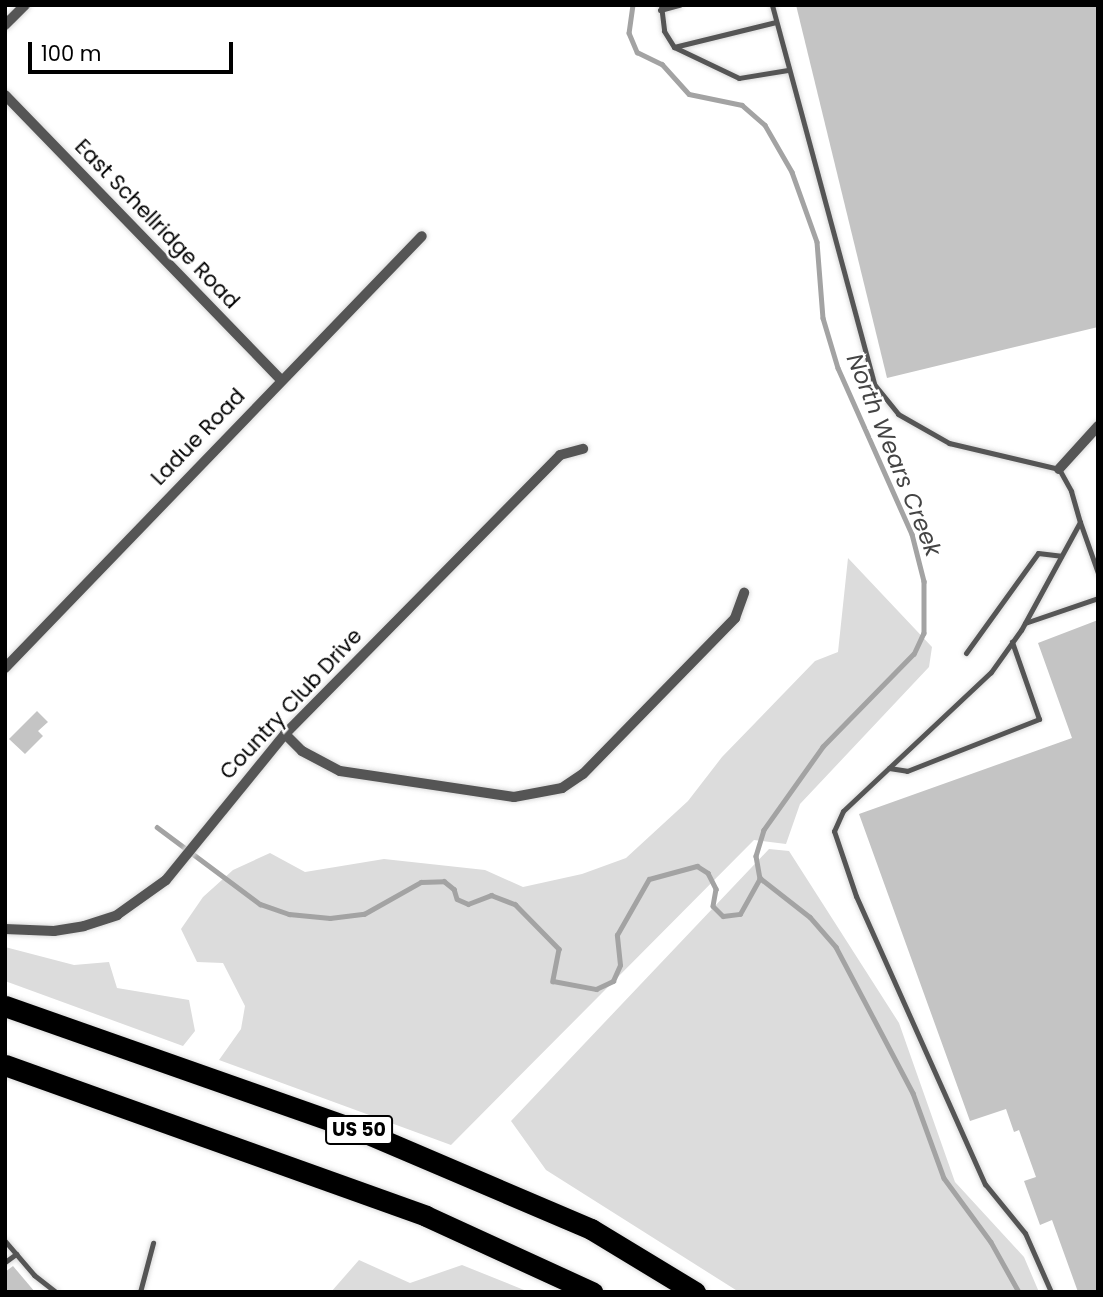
<!DOCTYPE html>
<html>
<head>
<meta charset="utf-8">
<style>
	body { margin:0 }
	#map { position:relative; width:1103px; height:1297px; overflow:hidden; background:#fff; font-family:Poppins,sans-serif }
	div>[style] { position:absolute }
	[style*='--x'] { left:calc(var(--x)*1px); top:calc(var(--y)*1px); width:calc(var(--w)*1px); rotate:calc(var(--a)*1deg) }
	.green>* { inset:0; background:#dcdcdc }
	.stream>* { height:4.5px; margin:-2.25px; padding:0 2.25px; transform-origin:2.25px; border-radius:2.25px; background:#a3a3a3 }
	.building>* { inset:0; background:#c4c4c4 }
	.roads { filter:drop-shadow(0 0 2px #dbdbdb) drop-shadow(0 0 2px #dbdbdb) }
	.lane>* { height:5px; margin:-2.5px; padding:0 2.5px; transform-origin:2.5px; border-radius:2.5px; background:#555 }
	.street>* { height:10px; margin:-5px; padding:0 5px; transform-origin:5px; border-radius:5px; background:#555 }
	.highway>* { height:21px; margin:-10.5px; padding:0 10.5px; transform-origin:10.5px; border-radius:10.5px; background:#000 }
	span { translate:-50% -50%; white-space:nowrap; text-align:center; line-height:1.15; -webkit-text-stroke:5px #fff; paint-order:stroke }
	.shield-label span { padding:2px 5px; background:#fff; border:2px solid; border-radius:5px; -webkit-text-stroke-width:0 }
	.shield-label { font-size:19px; color:#000; font-weight:700 }
	.street-label { font-size:21px; color:#000 }
	.water-label { font-size:23px; color:#444; font-style:italic }
	.frame { position:absolute; inset:0; border:7px solid #000; pointer-events:none }
	.scale { position:absolute; left:28px; top:42px; width:205px; height:32px; box-sizing:border-box; border:4px solid #000; border-top:0; padding-left:9px; font-size:21px; line-height:24px; white-space:nowrap; color:#000; -webkit-text-stroke:5px #fff; paint-order:stroke }
</style>
</head>
<body>
<div id="map">
	<div class="green">
		<i style="clip-path:polygon(848px 558px,932px 647px,929px 667px,800px 804px,786px 844px,754px 840px,451px 1145px,219px 1060px,241px 1029px,245px 1006px,223px 963px,197px 962px,181px 929px,203px 897px,233px 870px,270px 853px,305px 872px,384px 859px,485px 870px,523px 887px,582px 874px,626px 858px,688px 801px,722px 757px,815px 661px,838px 652px)"></i>
		<i style="clip-path:polygon(769px 849px,789px 851px,899px 1023px,955px 1182px,1024px 1257px,1039px 1292px,739px 1292px,546px 1170px,511px 1121px)"></i>
		<i style="clip-path:polygon(5px 947px,74px 965px,109px 962px,117px 988px,189px 1000px,195px 1031px,183px 1046px,5px 981px)"></i>
		<i style="clip-path:polygon(359px 1260px,410px 1283px,462px 1265px,529px 1292px,331px 1292px)"></i>
	</div>
	<div class="stream">
		<i style="--x:633;--y:5;--w:28;--a:98"></i>
		<i style="--x:629;--y:33;--w:21;--a:67"></i>
		<i style="--x:637;--y:52;--w:28;--a:26"></i>
		<i style="--x:662;--y:64;--w:40;--a:48"></i>
		<i style="--x:689;--y:94;--w:54;--a:11.7"></i>
		<i style="--x:742;--y:105;--w:30;--a:41"></i>
		<i style="--x:765;--y:125;--w:54;--a:60.1"></i>
		<i style="--x:792;--y:172;--w:74;--a:70.3"></i>
		<i style="--x:817;--y:242;--w:76;--a:85.5"></i>
		<i style="--x:823;--y:318;--w:52;--a:73.3"></i>
		<i style="--x:838;--y:368;--w:182;--a:66"></i>
		<i style="--x:912;--y:534;--w:49;--a:75.7"></i>
		<i style="--x:924;--y:581;--w:52;--a:90"></i>
		<i style="--x:924;--y:633;--w:23;--a:115"></i>
		<i style="--x:914;--y:654;--w:130;--a:134.4"></i>
		<i style="--x:823;--y:747;--w:102;--a:125.4"></i>
		<i style="--x:764;--y:830;--w:27;--a:107"></i>
		<i style="--x:756;--y:856;--w:22;--a:80"></i>
		<i style="--x:760;--y:878;--w:63;--a:38"></i>
		<i style="--x:810;--y:917;--w:40;--a:49"></i>
		<i style="--x:836;--y:947;--w:165;--a:62.2"></i>
		<i style="--x:913;--y:1093;--w:90;--a:70"></i>
		<i style="--x:944;--y:1178;--w:79;--a:53.7"></i>
		<i style="--x:991;--y:1242;--w:57;--a:60.8"></i>
		<i style="--x:157;--y:827;--w:129;--a:36.8"></i>
		<i style="--x:260;--y:904;--w:31;--a:19"></i>
		<i style="--x:289;--y:914;--w:41;--a:5.6"></i>
		<i style="--x:330;--y:918;--w:34;--a:-7"></i>
		<i style="--x:364;--y:914;--w:65;--a:-29.3"></i>
		<i style="--x:421;--y:882;--w:23;--a:-2"></i>
		<i style="--x:444;--y:881;--w:13;--a:39"></i>
		<i style="--x:454;--y:889;--w:10;--a:73"></i>
		<i style="--x:457;--y:899;--w:12;--a:24"></i>
		<i style="--x:468;--y:904;--w:25;--a:-21"></i>
		<i style="--x:491;--y:895;--w:26;--a:21"></i>
		<i style="--x:515;--y:904;--w:63;--a:45.6"></i>
		<i style="--x:559;--y:949;--w:33;--a:101"></i>
		<i style="--x:553;--y:981;--w:44;--a:10.5"></i>
		<i style="--x:596;--y:989;--w:19;--a:-25"></i>
		<i style="--x:613;--y:981;--w:17;--a:-66"></i>
		<i style="--x:620;--y:965;--w:30;--a:-96"></i>
		<i style="--x:617;--y:935;--w:64;--a:-60.3"></i>
		<i style="--x:649;--y:879;--w:50;--a:-15.2"></i>
		<i style="--x:697;--y:866;--w:13;--a:32"></i>
		<i style="--x:708;--y:873;--w:18;--a:63"></i>
		<i style="--x:716;--y:889;--w:17;--a:100"></i>
		<i style="--x:713;--y:906;--w:14;--a:45"></i>
		<i style="--x:723;--y:916;--w:17;--a:-7"></i>
		<i style="--x:740;--y:914;--w:41;--a:-60.9"></i>
	</div>
	<div class="building">
		<i style="clip-path:polygon(796px 5px,1098px 5px,1098px 327px,887px 378px)"></i>
		<i style="clip-path:polygon(1098px 620px,1098px 1292px,1078px 1292px,1052px 1220px,1040px 1225px,1024px 1181px,1036px 1177px,1019px 1130px,1014px 1132px,1006px 1109px,970px 1121px,859px 814px,1072px 738px,1038px 643px)"></i>
		<i style="clip-path:polygon(37px 711px,48px 722px,38px 731px,43px 736px,25px 754px,9px 739px)"></i>
		<i style="clip-path:polygon(13px 1266px,35px 1292px,5px 1292px,5px 1272px)"></i>
	</div>
	<div class="roads">
		<div class="lane">
			<i style="--x:661;--y:5;--w:26;--a:83"></i>
			<i style="--x:664;--y:31;--w:19;--a:58"></i>
			<i style="--x:674;--y:47;--w:105;--a:-13.8"></i>
			<i style="--x:772;--y:5;--w:392;--a:74.9"></i>
			<i style="--x:874;--y:384;--w:38;--a:51"></i>
			<i style="--x:898;--y:414;--w:59;--a:29.6"></i>
			<i style="--x:949;--y:443;--w:113;--a:13.3"></i>
			<i style="--x:1059;--y:469;--w:25;--a:61"></i>
			<i style="--x:1071;--y:491;--w:32;--a:74"></i>
			<i style="--x:1080;--y:522;--w:123;--a:118.6"></i>
			<i style="--x:1021;--y:630;--w:52;--a:125.5"></i>
			<i style="--x:991;--y:672;--w:203;--a:136.8"></i>
			<i style="--x:843;--y:811;--w:22;--a:114"></i>
			<i style="--x:834;--y:831;--w:69;--a:71.3"></i>
			<i style="--x:856;--y:896;--w:316;--a:65.9"></i>
			<i style="--x:985;--y:1184;--w:63;--a:50.8"></i>
			<i style="--x:1025;--y:1233;--w:64;--a:66.2"></i>
			<i style="--x:660;--y:10;--w:20;--a:-15"></i>
			<i style="--x:674;--y:47;--w:72;--a:25.5"></i>
			<i style="--x:739;--y:78;--w:50;--a:-9.3"></i>
			<i style="--x:1080;--y:522;--w:54;--a:70.6"></i>
			<i style="--x:1025;--y:623;--w:77;--a:-18.9"></i>
			<i style="--x:966;--y:653;--w:123;--a:-54.2"></i>
			<i style="--x:1038;--y:553;--w:23;--a:7"></i>
			<i style="--x:889;--y:768;--w:18;--a:9"></i>
			<i style="--x:907;--y:771;--w:142;--a:-21.5"></i>
			<i style="--x:1039;--y:719;--w:82;--a:-109.3"></i>
			<i style="--x:5;--y:1241;--w:45;--a:49.5"></i>
			<i style="--x:34;--y:1275;--w:28;--a:38"></i>
			<i style="--x:5;--y:1262;--w:14;--a:-36"></i>
			<i style="--x:140;--y:1292;--w:51;--a:-75.1"></i>
		</div>
		<div class="street">
			<i style="--x:5;--y:25;--w:28;--a:-45"></i>
			<i style="--x:5;--y:95;--w:395;--a:45.9"></i>
			<i style="--x:1059;--y:469;--w:58;--a:-47.8"></i>
			<i style="--x:5;--y:668;--w:600;--a:-46.01"></i>
			<i style="--x:285;--y:734;--w:24;--a:45"></i>
			<i style="--x:302;--y:751;--w:43;--a:27.8"></i>
			<i style="--x:340;--y:771;--w:176;--a:8.5"></i>
			<i style="--x:514;--y:797;--w:49;--a:-10.6"></i>
			<i style="--x:562;--y:788;--w:25;--a:-34"></i>
			<i style="--x:583;--y:774;--w:218;--a:-45.7"></i>
			<i style="--x:735;--y:618;--w:27;--a:-70"></i>
			<i style="--x:5;--y:929;--w:49;--a:2.3"></i>
			<i style="--x:54;--y:931;--w:30;--a:-9"></i>
			<i style="--x:84;--y:926;--w:35;--a:-18"></i>
			<i style="--x:117;--y:915;--w:60;--a:-35.5"></i>
			<i style="--x:166;--y:880;--w:188;--a:-50.8"></i>
			<i style="--x:285;--y:734;--w:392;--a:-45.4"></i>
			<i style="--x:560;--y:455;--w:24;--a:-15"></i>
		</div>
		<div class="highway">
			<i style="--x:5;--y:1006;--w:383;--a:19.4"></i>
			<i style="--x:366;--y:1133;--w:245;--a:23.1"></i>
			<i style="--x:591;--y:1229;--w:122;--a:31.2"></i>
			<i style="--x:5;--y:1065;--w:447;--a:19.7"></i>
			<i style="--x:426;--y:1216;--w:183;--a:24.6"></i>
		</div>
	</div>
	<div class="shield-label">
		<span style="left:359px;top:1130px">US 50</span>
	</div>
	<div class="street-label">
		<span style="left:157px;top:224px;rotate:46deg">East Schellridge Road</span>
		<span style="left:198px;top:437px;rotate:-46deg">Ladue Road</span>
		<span style="left:291px;top:704px;rotate:-47deg">Country Club Drive</span>
	</div>
	<div class="water-label">
		<span style="left:894px;top:455px;rotate:68deg">North Wears Creek</span>
	</div>
	<div class="frame"></div>
	<div class="scale">100 m</div>
</div>
</body>
</html>
